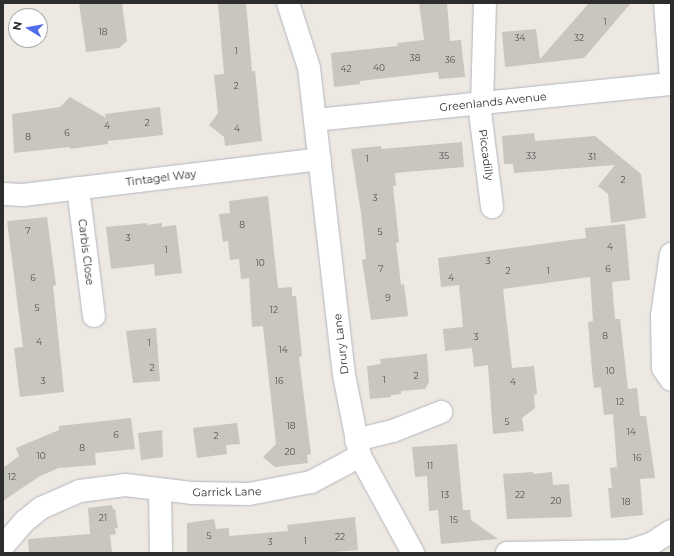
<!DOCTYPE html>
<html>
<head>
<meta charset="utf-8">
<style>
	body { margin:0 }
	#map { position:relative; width:674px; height:556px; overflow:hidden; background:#ede8e1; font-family:Montserrat,sans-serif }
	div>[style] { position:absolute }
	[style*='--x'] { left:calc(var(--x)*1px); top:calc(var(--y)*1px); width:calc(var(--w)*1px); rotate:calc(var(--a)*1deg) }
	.building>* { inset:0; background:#c9c6bf }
	.roads { filter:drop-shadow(0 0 1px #b4b6bf) drop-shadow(0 0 1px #b4b6bf) }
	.minor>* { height:22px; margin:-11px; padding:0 11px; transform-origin:11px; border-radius:11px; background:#fff }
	span { translate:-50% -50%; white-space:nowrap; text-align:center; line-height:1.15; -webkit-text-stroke:3.5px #fff; paint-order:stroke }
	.number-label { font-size:9px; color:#545352 }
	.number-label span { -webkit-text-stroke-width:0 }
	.street-label { font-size:11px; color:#2d2d2d }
	.frame { position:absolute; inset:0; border:4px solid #2d2d2d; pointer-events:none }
	.north { position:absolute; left:8px; top:8px; width:40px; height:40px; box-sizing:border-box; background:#fff; border:1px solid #ababab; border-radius:50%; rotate:281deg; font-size:11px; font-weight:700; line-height:16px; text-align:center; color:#2d2d2d }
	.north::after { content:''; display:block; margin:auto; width:14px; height:18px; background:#516be9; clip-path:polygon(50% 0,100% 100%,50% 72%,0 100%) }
</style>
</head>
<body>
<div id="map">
	<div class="building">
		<i style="clip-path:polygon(79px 3px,122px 3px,127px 41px,119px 48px,86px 52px)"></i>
		<i style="clip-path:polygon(218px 3px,246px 3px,252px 71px,255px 71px,262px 141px,225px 146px,224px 137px,209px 125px,218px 113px,214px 75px,224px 74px)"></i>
		<i style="clip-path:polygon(419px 3px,447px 3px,450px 41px,461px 40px,465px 77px,439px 79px,438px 72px,360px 81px,360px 84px,334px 87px,331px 53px,398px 46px,397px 43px,424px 40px)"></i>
		<i style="clip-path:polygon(589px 3px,631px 3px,584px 58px,505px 67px,502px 32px,536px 29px,540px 59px)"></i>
		<i style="clip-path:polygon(70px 97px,106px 118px,105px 114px,160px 107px,163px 135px,108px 141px,108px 144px,70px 149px,70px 147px,14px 153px,12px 114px,60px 107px)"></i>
		<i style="clip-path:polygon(534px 133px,535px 141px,595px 136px,641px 174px,646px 218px,611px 223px,608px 194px,598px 186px,615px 165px,514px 173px,513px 164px,504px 164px,502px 136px)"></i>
		<i style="clip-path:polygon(462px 142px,464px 167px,395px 173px,396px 186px,393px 186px,399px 242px,396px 243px,401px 285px,404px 284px,408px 316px,371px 320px,362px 260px,366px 259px,361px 213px,351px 149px,381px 146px,381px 149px)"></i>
		<i style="clip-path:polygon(268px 196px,278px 288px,292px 287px,292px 296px,296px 296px,302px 356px,299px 357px,311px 454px,307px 455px,308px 463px,275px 467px,263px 457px,276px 444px,263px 326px,252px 327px,249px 278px,241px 279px,239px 259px,230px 260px,228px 241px,223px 242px,219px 214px,230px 213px,229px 201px)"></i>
		<i style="clip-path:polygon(47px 217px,56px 285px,53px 286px,64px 392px,20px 397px,14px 348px,23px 347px,7px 221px)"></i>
		<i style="clip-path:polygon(147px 223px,147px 225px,162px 223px,162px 227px,176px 225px,182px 273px,155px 276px,154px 264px,111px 269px,106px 227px)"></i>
		<i style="clip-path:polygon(625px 224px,630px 280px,612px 282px,615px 319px,620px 319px,628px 389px,637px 388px,640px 416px,646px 416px,655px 478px,640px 479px,643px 515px,611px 518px,608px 488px,612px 488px,610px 468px,617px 467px,613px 414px,604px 415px,601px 387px,594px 388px,592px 371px,588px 322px,593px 321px,590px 277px,503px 289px,512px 368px,534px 366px,537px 394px,534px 395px,535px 408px,522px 418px,524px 431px,493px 434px,488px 365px,474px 367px,472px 348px,445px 351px,443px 329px,463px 327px,459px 285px,441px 287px,438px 258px,586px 238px,585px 228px)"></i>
		<i style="clip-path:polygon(156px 328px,160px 381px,133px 383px,126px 331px)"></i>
		<i style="clip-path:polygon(427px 354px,429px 382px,425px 389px,401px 391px,401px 394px,391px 395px,391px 397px,370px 399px,367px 366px,381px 364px,380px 359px)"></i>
		<i style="clip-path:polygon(131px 418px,135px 449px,95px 453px,96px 465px,59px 468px,40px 476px,3px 501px,3px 468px,19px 456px,16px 448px,59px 430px,59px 426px)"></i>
		<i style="clip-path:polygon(237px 423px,240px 444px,226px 445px,227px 454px,197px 458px,193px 428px)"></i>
		<i style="clip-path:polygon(162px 430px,163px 457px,141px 460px,138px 433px)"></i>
		<i style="clip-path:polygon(457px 444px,463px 510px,470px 510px,471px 520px,498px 539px,441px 544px,438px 510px,429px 511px,427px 476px,415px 477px,412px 447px)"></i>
		<i style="clip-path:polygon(533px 472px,533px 474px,552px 472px,553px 485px,569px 484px,572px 517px,507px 519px,503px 474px)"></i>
		<i style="clip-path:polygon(112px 505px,113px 509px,115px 509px,118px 528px,115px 528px,116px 534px,110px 535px,112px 553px,29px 553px,28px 539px,90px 534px,88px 508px)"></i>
		<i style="clip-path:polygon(355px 517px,358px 550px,321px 553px,187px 553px,187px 523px,214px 519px,216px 529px,229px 528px,229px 536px,288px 531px,287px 525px)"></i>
	</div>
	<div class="roads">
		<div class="minor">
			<i style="--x:288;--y:3;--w:68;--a:72.1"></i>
			<i style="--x:309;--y:68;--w:309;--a:83.5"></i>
			<i style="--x:344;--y:375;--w:83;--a:78.8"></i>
			<i style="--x:360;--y:456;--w:111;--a:61.3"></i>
			<i style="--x:665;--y:3;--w:76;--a:85.5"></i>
			<i style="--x:482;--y:103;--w:100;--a:-88.3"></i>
			<i style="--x:479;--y:104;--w:104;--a:82.8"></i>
			<i style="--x:315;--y:120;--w:358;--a:-5.8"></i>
			<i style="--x:78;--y:188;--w:129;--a:82.9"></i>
			<i style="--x:3;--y:194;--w:20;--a:3"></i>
			<i style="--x:23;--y:195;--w:299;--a:-6.9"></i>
			<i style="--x:671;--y:254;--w:63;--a:98.3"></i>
			<i style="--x:662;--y:316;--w:52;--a:88.9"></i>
			<i style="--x:663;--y:368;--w:14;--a:56"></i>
			<i style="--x:356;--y:440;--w:38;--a:-14"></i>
			<i style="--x:393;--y:431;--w:52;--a:-21.6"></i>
			<i style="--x:160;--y:490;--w:63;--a:89.1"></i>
			<i style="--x:3;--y:546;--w:33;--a:-49"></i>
			<i style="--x:25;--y:521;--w:21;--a:-39"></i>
			<i style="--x:41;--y:508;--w:43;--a:-23.6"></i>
			<i style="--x:80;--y:491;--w:45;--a:-7.6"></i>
			<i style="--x:125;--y:485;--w:67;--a:6.8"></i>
			<i style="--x:192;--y:493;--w:57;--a:1"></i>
			<i style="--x:249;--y:494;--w:63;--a:-11"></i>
			<i style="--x:311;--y:482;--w:55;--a:-28"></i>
			<i style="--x:507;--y:553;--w:122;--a:-0.9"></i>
			<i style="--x:629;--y:551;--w:23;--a:-18"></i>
			<i style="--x:651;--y:544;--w:24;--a:-33"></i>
		</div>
	</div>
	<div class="number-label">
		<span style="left:605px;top:22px">1</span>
		<span style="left:103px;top:32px">18</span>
		<span style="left:520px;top:38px">34</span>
		<span style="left:579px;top:38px">32</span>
		<span style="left:236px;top:51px">1</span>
		<span style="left:415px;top:58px">38</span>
		<span style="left:450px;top:60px">36</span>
		<span style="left:379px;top:68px">40</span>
		<span style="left:346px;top:69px">42</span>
		<span style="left:236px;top:86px">2</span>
		<span style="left:147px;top:123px">2</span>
		<span style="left:107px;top:126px">4</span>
		<span style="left:237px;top:129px">4</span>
		<span style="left:67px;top:133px">6</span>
		<span style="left:28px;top:137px">8</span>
		<span style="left:444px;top:156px">35</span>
		<span style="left:531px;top:156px">33</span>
		<span style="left:592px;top:157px">31</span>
		<span style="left:367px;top:159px">1</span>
		<span style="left:623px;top:180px">2</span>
		<span style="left:375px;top:198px">3</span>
		<span style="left:242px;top:225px">8</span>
		<span style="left:28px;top:231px">7</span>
		<span style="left:380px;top:232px">5</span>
		<span style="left:128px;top:238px">3</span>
		<span style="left:610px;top:247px">4</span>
		<span style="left:166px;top:250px">1</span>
		<span style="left:488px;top:261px">3</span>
		<span style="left:260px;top:263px">10</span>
		<span style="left:381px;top:269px">7</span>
		<span style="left:608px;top:269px">6</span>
		<span style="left:508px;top:271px">2</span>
		<span style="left:548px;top:271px">1</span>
		<span style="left:33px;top:278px">6</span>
		<span style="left:451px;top:278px">4</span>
		<span style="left:388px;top:298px">9</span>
		<span style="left:37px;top:308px">5</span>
		<span style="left:274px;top:310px">12</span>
		<span style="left:605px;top:336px">8</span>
		<span style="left:476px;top:337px">3</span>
		<span style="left:39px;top:342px">4</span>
		<span style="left:149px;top:343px">1</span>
		<span style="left:283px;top:350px">14</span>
		<span style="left:152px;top:368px">2</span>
		<span style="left:610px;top:371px">10</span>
		<span style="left:416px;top:376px">2</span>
		<span style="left:384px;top:380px">1</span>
		<span style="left:43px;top:381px">3</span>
		<span style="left:279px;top:381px">16</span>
		<span style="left:513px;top:382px">4</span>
		<span style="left:620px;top:402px">12</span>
		<span style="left:507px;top:422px">5</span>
		<span style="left:291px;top:426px">18</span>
		<span style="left:631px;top:432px">14</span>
		<span style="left:116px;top:435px">6</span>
		<span style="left:216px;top:436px">2</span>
		<span style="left:82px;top:448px">8</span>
		<span style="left:290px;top:452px">20</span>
		<span style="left:41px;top:456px">10</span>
		<span style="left:637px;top:458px">16</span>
		<span style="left:430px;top:466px">11</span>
		<span style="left:12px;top:477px">12</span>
		<span style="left:445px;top:495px">13</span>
		<span style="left:520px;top:495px">22</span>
		<span style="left:556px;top:501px">20</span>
		<span style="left:626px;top:502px">18</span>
		<span style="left:103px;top:518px">21</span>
		<span style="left:454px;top:520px">15</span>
		<span style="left:209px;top:536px">5</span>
		<span style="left:340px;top:537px">22</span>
		<span style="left:305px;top:541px">1</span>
		<span style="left:270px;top:542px">3</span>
	</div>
	<div class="street-label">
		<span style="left:493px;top:102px;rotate:-6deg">Greenlands Avenue</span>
		<span style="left:486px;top:155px;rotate:82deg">Piccadilly</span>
		<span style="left:161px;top:178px;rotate:-7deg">Tintagel Way</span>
		<span style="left:86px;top:252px;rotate:83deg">Carbis Close</span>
		<span style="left:341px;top:344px;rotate:-97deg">Drury Lane</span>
		<span style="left:227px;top:492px;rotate:-1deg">Garrick Lane</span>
	</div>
	<div class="frame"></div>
	<div class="north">N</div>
</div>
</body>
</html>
